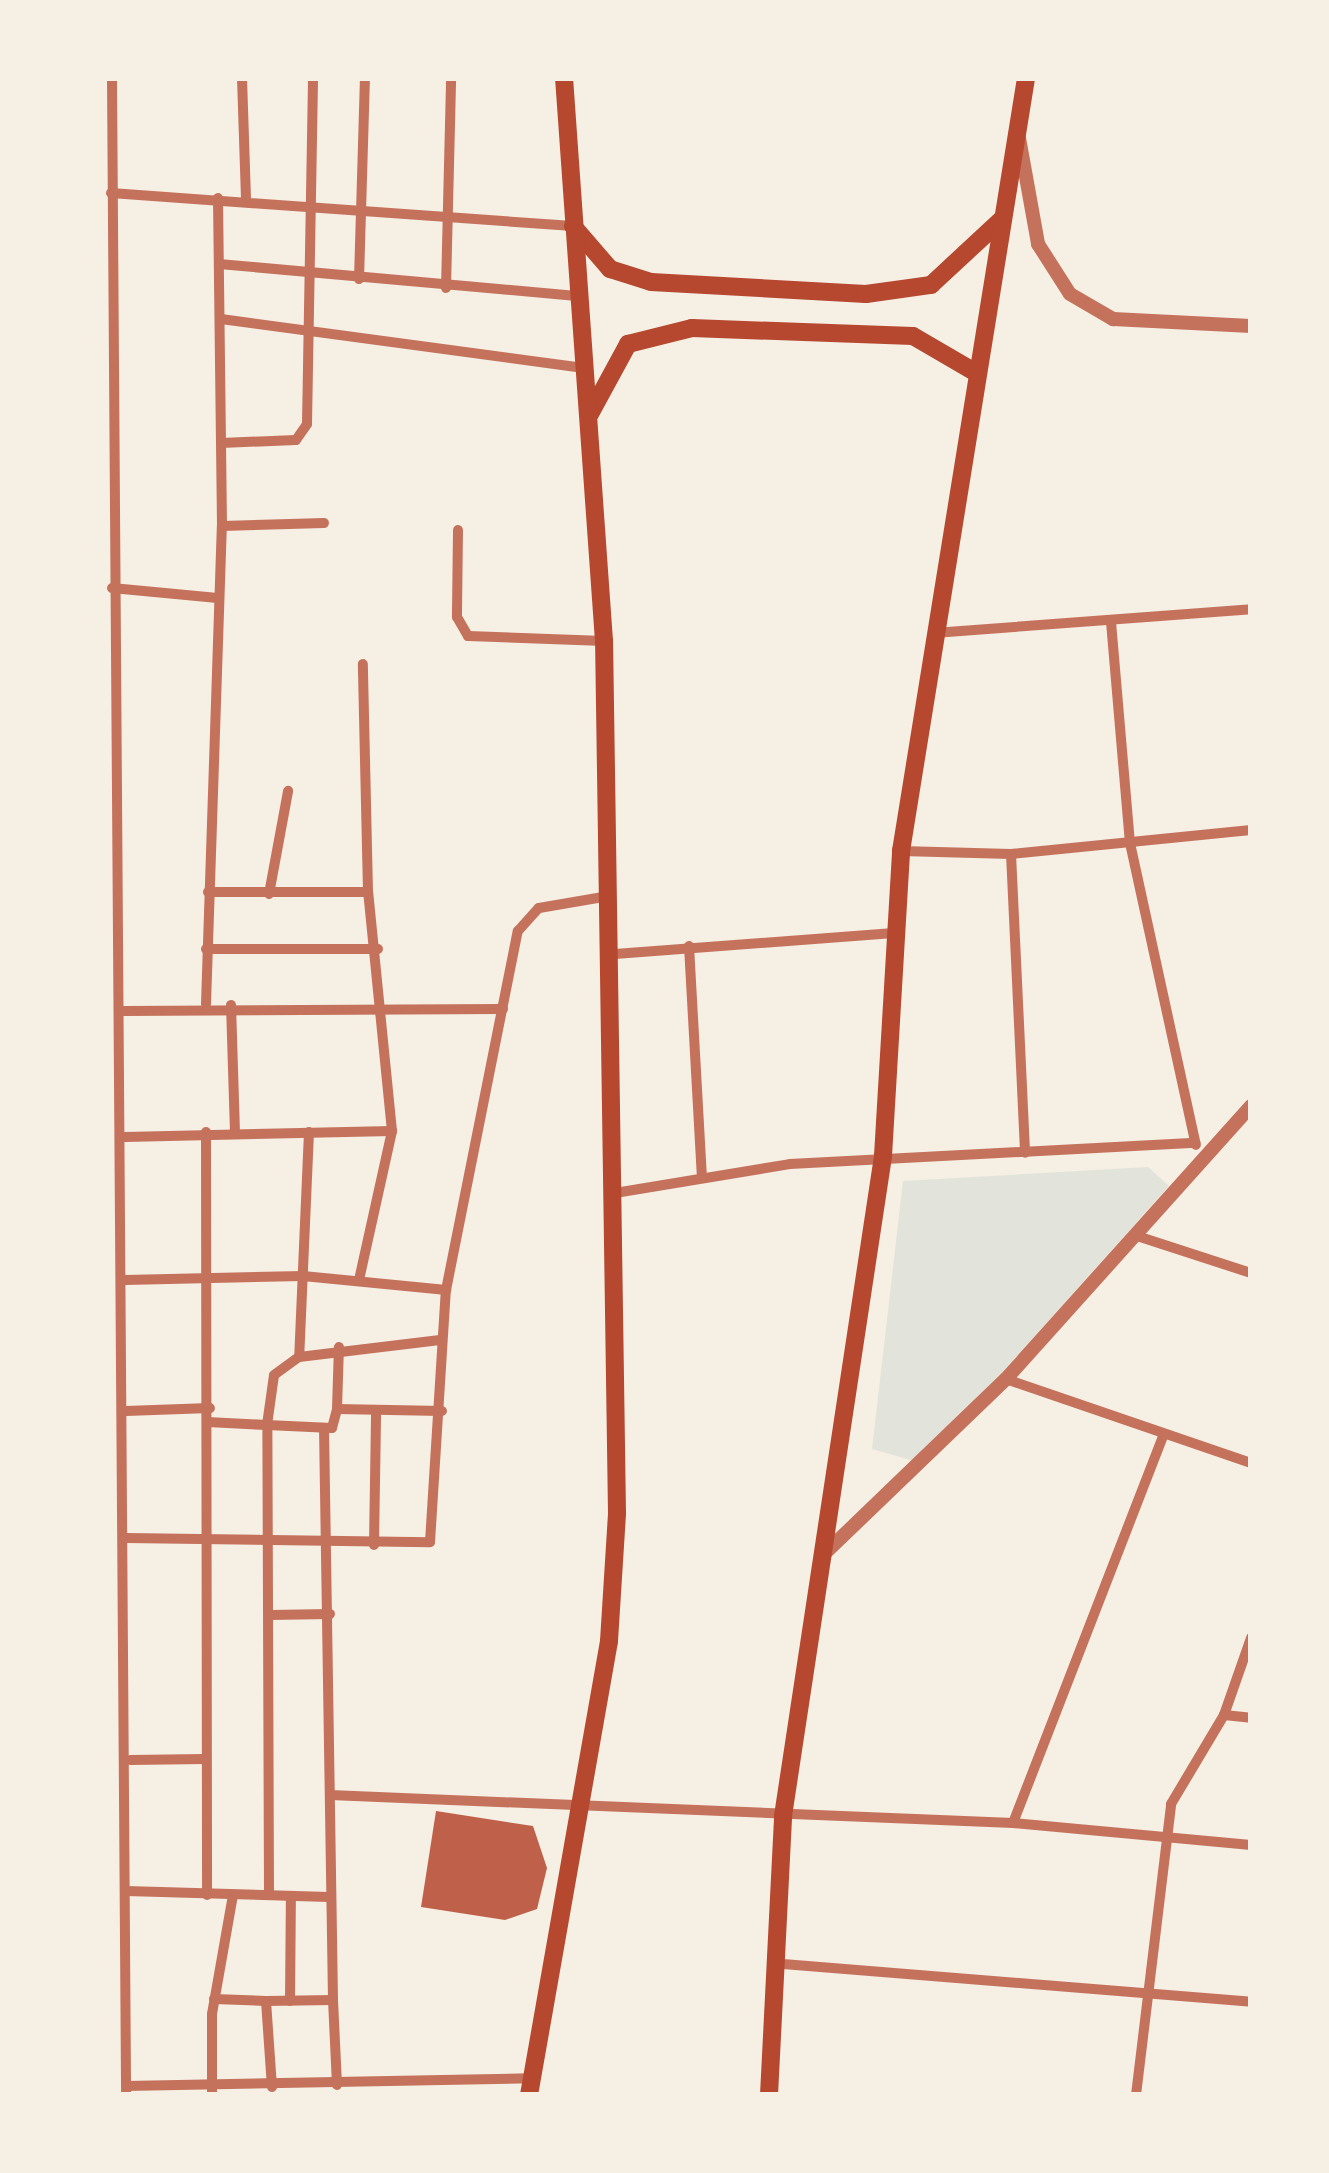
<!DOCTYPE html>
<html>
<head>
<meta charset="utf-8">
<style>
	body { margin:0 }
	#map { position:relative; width:1329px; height:2173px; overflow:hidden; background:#f6efe4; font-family:Figtree,sans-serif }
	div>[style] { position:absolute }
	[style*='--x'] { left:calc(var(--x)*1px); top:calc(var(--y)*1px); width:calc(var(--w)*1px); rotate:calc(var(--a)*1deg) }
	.green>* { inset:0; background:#e2e4dc }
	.building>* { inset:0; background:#bf614a }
	.minor>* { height:10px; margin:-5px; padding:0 5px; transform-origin:5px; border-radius:5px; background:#c5725c }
	.tertiary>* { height:14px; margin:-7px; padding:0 7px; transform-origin:7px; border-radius:7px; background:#c5725c }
	.trunk>* { height:18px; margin:-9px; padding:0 9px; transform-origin:9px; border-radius:9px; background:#b5482f }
	span { translate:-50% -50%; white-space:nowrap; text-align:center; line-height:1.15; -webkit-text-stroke:9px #f6efe4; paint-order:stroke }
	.frame { position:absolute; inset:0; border:81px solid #f6efe4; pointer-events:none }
</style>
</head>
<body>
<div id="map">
	<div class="green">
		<i style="clip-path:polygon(1148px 1167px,1169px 1186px,921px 1463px,872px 1449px,903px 1181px)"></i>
	</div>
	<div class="building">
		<i style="clip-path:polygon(436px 1811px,533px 1826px,547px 1868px,537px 1909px,505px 1920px,421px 1907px)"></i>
	</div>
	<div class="minor">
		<i style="--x:112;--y:78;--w:2017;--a:89.6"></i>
		<i style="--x:242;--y:78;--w:122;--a:88.1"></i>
		<i style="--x:111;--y:193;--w:463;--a:4.1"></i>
		<i style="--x:219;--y:264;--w:359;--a:5.1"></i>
		<i style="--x:359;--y:279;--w:201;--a:-88.3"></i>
		<i style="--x:446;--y:288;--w:210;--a:-88.6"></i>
		<i style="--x:221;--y:319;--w:366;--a:7.7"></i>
		<i style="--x:221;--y:443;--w:75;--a:-2.3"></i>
		<i style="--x:296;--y:440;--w:19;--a:-55"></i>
		<i style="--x:307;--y:424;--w:346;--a:-89"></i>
		<i style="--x:222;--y:526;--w:102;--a:-1.7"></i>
		<i style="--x:458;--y:530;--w:87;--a:90.7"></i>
		<i style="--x:457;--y:617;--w:22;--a:60"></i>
		<i style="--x:468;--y:636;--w:136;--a:2.1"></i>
		<i style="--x:112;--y:588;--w:106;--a:5.4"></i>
		<i style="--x:1111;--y:622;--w:222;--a:85.1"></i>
		<i style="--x:1130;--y:843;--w:309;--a:77.7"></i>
		<i style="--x:934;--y:633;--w:318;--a:-4.3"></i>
		<i style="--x:901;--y:851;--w:110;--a:1.6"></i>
		<i style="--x:1011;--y:854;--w:241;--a:-5.7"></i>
		<i style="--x:1011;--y:854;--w:299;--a:87.3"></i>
		<i style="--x:208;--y:892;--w:160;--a:0"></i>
		<i style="--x:269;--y:894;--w:105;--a:-79.5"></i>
		<i style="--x:689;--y:946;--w:232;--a:86.8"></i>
		<i style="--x:206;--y:949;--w:172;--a:0"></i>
		<i style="--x:615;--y:954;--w:283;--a:-4.3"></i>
		<i style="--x:206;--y:1004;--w:478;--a:-88.1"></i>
		<i style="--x:222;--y:526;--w:328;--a:-90.7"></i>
		<i style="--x:231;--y:1005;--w:126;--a:88.2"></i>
		<i style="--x:124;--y:1011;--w:379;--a:-0.3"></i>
		<i style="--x:206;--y:1132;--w:763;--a:89.92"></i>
		<i style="--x:309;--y:1132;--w:225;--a:92.5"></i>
		<i style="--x:299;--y:1357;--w:142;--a:-6.9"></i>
		<i style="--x:125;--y:1137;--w:267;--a:-1.3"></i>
		<i style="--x:615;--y:1193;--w:177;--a:-9.4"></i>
		<i style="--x:790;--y:1164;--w:406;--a:-3"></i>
		<i style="--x:1134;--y:1235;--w:123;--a:18"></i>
		<i style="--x:125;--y:1280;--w:178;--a:-1.3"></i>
		<i style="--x:303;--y:1276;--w:144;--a:5.6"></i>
		<i style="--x:359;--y:1280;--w:153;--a:-77.5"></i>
		<i style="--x:392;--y:1131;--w:240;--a:-95.7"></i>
		<i style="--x:368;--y:892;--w:228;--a:-91.3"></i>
		<i style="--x:1006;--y:1379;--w:259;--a:18.9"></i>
		<i style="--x:337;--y:1409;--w:62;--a:-88.2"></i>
		<i style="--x:126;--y:1411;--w:84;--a:-2"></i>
		<i style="--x:207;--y:1422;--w:60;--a:2.9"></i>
		<i style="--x:267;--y:1425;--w:50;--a:-82"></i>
		<i style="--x:274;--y:1375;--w:31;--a:-36"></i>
		<i style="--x:126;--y:1538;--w:304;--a:0.8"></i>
		<i style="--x:430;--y:1542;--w:253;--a:-86.4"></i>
		<i style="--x:446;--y:1290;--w:366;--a:-78.7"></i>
		<i style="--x:518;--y:931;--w:31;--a:-48"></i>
		<i style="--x:539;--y:908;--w:71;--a:-9.7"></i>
		<i style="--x:374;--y:1545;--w:134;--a:-89.1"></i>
		<i style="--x:270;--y:1615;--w:60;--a:-1"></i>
		<i style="--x:1224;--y:1715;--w:27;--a:6"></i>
		<i style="--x:130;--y:1760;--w:75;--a:-0.8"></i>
		<i style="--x:330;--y:1795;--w:684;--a:2.35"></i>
		<i style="--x:1013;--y:1823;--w:239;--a:5.3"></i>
		<i style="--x:1013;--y:1823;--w:417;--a:-68.8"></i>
		<i style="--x:126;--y:1891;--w:203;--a:1.7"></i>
		<i style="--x:269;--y:1895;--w:470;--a:-90.2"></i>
		<i style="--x:267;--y:1425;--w:65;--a:2.6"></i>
		<i style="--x:332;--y:1428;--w:20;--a:-75"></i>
		<i style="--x:337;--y:1409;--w:105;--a:1.1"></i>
		<i style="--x:783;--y:1964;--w:470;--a:4.6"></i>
		<i style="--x:214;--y:1999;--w:52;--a:2.2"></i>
		<i style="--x:333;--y:2000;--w:85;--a:87.3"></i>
		<i style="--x:290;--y:2001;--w:105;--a:-89.5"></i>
		<i style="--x:126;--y:2086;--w:404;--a:-1.1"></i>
		<i style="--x:272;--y:2087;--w:86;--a:-94"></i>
		<i style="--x:266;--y:2001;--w:67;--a:-0.9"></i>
		<i style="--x:333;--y:2000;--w:572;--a:-90.9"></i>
		<i style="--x:212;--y:2095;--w:81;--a:-90"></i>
		<i style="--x:212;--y:2014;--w:121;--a:-80"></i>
		<i style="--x:1136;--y:2095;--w:293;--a:-83.1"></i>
		<i style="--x:1171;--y:1804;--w:104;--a:-59.2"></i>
		<i style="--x:1224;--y:1715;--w:82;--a:-70.7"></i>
	</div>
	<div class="tertiary">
		<i style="--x:1019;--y:138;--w:108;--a:79.8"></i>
		<i style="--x:1038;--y:244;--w:59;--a:57.4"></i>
		<i style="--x:1070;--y:294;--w:50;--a:30.2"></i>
		<i style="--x:1113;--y:319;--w:138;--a:2.9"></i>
		<i style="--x:823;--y:1555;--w:254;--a:-43.9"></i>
		<i style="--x:1006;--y:1379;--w:367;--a:-48.1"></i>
	</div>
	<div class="trunk">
		<i style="--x:573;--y:226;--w:57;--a:49.3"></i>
		<i style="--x:610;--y:269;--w:43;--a:17.6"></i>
		<i style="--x:651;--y:282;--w:215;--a:3.2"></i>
		<i style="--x:866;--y:294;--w:66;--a:-7.9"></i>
		<i style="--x:931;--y:285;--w:98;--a:-42.9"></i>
		<i style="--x:590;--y:414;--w:80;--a:-61.5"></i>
		<i style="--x:628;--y:344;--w:66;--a:-14"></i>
		<i style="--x:692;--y:328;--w:221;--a:2.1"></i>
		<i style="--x:913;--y:336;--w:75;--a:30.3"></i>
		<i style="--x:529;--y:2095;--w:461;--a:-80"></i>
		<i style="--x:609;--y:1641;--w:128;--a:-86.4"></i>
		<i style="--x:617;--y:1513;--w:872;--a:-90.85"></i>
		<i style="--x:604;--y:641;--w:564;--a:-94.06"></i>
		<i style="--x:769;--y:2095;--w:279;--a:-87.1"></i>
		<i style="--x:783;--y:1816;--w:668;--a:-81.38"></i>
		<i style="--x:883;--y:1156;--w:306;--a:-86.6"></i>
		<i style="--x:901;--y:851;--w:783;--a:-80.81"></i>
	</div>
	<div class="frame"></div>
</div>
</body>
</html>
